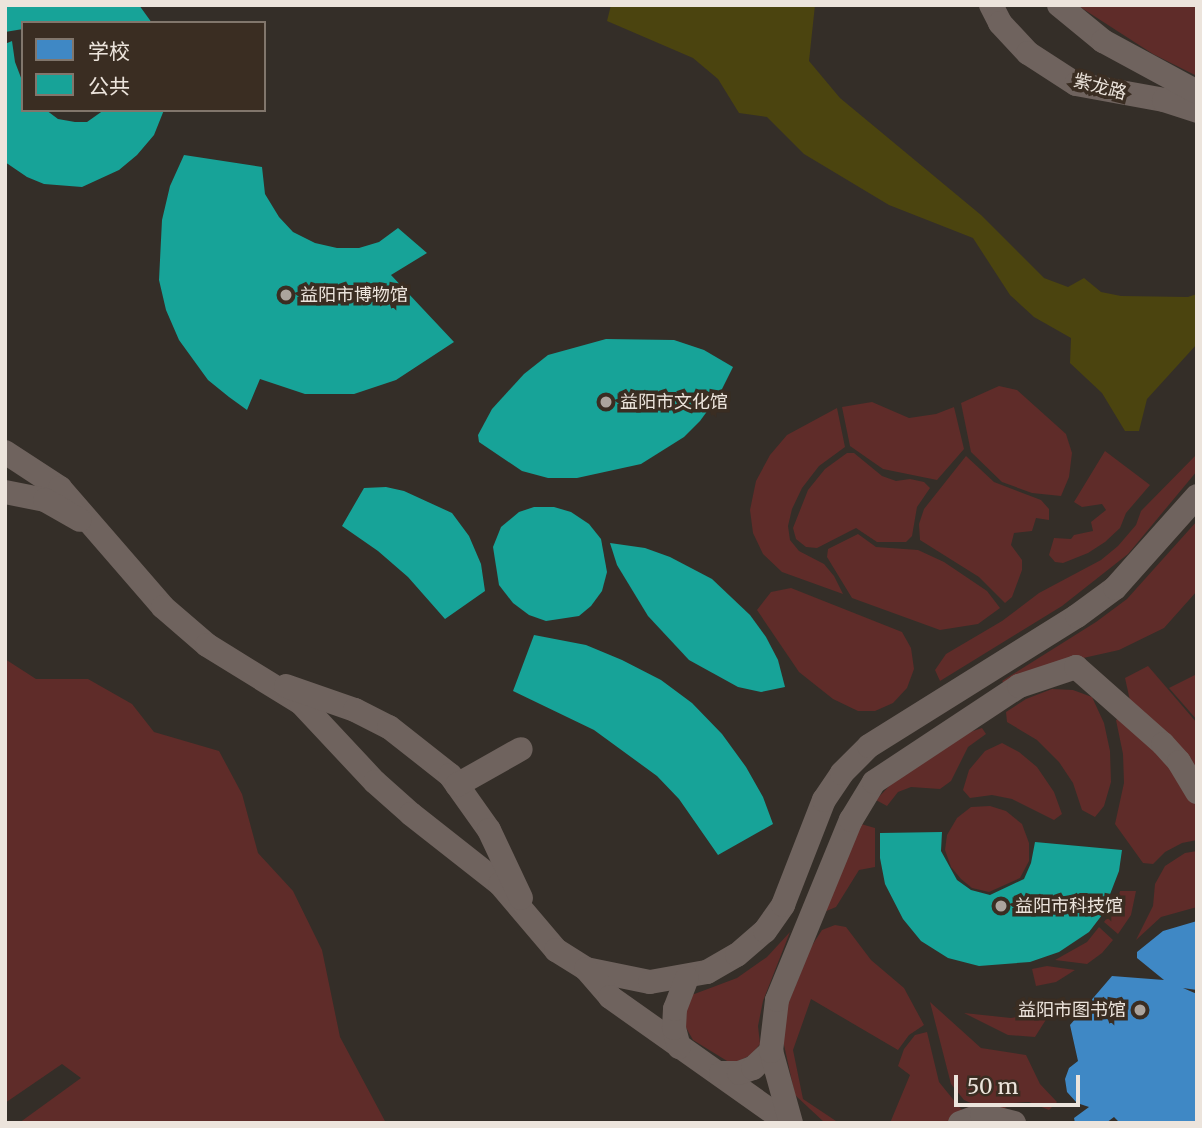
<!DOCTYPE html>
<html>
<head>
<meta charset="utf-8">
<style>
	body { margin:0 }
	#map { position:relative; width:1202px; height:1128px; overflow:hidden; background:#342e28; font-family:Merriweather,"Noto Sans SC",serif }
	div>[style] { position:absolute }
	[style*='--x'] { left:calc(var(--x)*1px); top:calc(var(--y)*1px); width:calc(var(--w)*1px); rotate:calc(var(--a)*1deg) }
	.green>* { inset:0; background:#5f2c29 }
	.water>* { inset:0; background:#4b440f }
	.schools>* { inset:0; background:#3f88c5 }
	.public>* { inset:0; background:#17a398 }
	.minor>* { height:24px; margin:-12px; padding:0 12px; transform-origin:12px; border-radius:12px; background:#6f635e }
	.dots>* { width:19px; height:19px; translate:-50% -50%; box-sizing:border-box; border:4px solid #3a2d22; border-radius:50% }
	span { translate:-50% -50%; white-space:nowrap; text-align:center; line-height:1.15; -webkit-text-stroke:7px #3a2d22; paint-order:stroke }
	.street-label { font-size:18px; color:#ece4dc }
	.poi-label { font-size:18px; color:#ece4dc }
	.left { translate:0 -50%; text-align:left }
	.right { translate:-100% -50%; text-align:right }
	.frame { position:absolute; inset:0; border:7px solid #ece4dc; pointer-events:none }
	.legend { position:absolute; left:21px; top:21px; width:245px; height:91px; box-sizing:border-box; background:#3a2d22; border:2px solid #81766c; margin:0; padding:9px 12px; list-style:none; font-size:21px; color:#ece4dc }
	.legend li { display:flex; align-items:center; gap:14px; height:35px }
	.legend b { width:35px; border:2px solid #81766c }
	.scale { position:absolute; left:954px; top:1075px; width:126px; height:32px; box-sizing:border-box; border:4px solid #ece4dc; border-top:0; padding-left:9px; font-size:21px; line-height:24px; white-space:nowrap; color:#ece4dc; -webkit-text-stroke:5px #3a2d22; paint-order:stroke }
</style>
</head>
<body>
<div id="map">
	<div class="green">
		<i style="clip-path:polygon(1077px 5px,1197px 5px,1197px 76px,1153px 54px)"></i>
		<i style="clip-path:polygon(999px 386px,1017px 390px,1066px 434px,1072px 453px,1069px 477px,1061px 496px,1032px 493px,1002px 482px,971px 452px,961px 403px)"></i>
		<i style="clip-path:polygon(872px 402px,909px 418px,936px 414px,954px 407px,964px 449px,937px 480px,883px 469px,850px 446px,842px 407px)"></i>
		<i style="clip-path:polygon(837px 408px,845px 447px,819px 466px,802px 488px,792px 509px,788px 526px,790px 540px,799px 551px,824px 564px,834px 576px,843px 594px,782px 572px,763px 554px,753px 533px,750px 510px,756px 481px,770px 455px,787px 435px)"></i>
		<i style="clip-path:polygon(1105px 451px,1150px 485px,1126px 513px,1120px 528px,1105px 542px,1088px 553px,1063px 563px,1055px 562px,1049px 555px,1054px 538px,1071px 539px,1074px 535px,1093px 531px,1091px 522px,1106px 510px,1102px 504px,1082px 507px,1074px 502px)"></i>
		<i style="clip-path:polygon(847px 453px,854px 453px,882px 476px,896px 481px,910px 479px,924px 482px,930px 488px,917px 507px,912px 536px,906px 542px,877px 542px,856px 528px,817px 548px,806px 547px,796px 539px,793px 528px,808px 490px,825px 469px)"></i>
		<i style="clip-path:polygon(1197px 454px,1197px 471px,1128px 554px,1062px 606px,940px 681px,935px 670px,946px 654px,1002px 621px,1039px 593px,1101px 560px,1118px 546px,1136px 525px,1141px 511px)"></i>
		<i style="clip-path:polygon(966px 456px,994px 482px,1041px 500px,1049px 509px,1049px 520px,1036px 518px,1032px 531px,1014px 533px,1011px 545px,1022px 560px,1022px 570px,1012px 597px,1005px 603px,979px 577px,920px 540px,919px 524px,924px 509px)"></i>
		<i style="clip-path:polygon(1197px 521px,1197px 591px,1164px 628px,1119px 650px,1052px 665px,1005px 684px,1002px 681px,1096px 622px,1127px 599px)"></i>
		<i style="clip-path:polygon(858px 534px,876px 547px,918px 550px,944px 562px,987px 591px,1000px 608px,978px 624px,940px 630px,852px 598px,827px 557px,828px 549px)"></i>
		<i style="clip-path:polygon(791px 588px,902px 632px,911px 648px,914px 669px,907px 688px,893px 703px,875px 711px,858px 711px,833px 699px,799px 672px,757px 610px,771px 592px)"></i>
		<i style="clip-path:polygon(5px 659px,36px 679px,88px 679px,132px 704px,154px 732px,219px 751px,242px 794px,258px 853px,293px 891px,322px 950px,340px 1037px,386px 1123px,19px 1123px,81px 1078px,62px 1064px,5px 1103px)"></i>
		<i style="clip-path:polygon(1148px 666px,1197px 723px,1197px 784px,1131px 705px,1125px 678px)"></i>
		<i style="clip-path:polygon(1197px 674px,1197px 720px,1169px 688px)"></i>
		<i style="clip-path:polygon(1052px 689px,1073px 690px,1092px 697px,1104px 723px,1110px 751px,1111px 782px,1104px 806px,1095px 817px,1082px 810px,1073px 783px,1059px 762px,1037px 740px,1007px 722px,1006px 712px,1026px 699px)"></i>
		<i style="clip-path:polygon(1122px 716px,1155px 745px,1197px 803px,1197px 840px,1182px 843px,1165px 852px,1153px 864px,1143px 863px,1115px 824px,1124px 783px,1123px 754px,1116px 720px)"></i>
		<i style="clip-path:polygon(982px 728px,986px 734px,968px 747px,951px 781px,940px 789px,911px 787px,898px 792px,887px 806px,876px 800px,894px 781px,964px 734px)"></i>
		<i style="clip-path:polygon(1002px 743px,1019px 752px,1037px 767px,1054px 792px,1062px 814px,1054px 820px,1012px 799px,992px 795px,970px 798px,963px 790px,969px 770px,985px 751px)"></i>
		<i style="clip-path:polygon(990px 806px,1006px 811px,1022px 824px,1029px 843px,1029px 861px,1020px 878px,989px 892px,972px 888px,961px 879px,951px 867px,945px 850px,947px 835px,957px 818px,971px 807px)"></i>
		<i style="clip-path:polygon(861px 824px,875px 828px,875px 867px,859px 870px,836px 907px,824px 912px)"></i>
		<i style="clip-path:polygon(1197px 851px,1197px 907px,1161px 917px,1136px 940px,1153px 906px,1155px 884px,1165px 866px,1185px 853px)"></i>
		<i style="clip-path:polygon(1120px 891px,1136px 891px,1131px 915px,1118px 934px,1104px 922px,1115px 907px)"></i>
		<i style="clip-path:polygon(835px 925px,846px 927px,871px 960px,904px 988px,924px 1025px,909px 1035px,898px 1050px,811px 999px,793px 1050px,803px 1099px,839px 1123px,825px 1123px,795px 1095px,784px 1045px,784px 1014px,811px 947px,822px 930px)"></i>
		<i style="clip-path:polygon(1099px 927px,1113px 940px,1102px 953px,1087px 964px,1055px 960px,1087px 942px)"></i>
		<i style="clip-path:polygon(790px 932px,763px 1001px,758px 1026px,760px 1044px,751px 1055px,732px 1064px,693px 1040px,684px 1024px,689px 996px,737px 978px,767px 957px)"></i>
		<i style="clip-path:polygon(1047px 966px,1075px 970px,1056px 982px,1036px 986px,1032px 969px)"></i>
		<i style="clip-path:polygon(930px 1002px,981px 1048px,1026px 1055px,1040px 1084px,1057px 1102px,1049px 1110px,1029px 1102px,1013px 1103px,995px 1114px,964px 1100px,951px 1084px)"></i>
		<i style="clip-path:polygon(1052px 1010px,1035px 1037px,1008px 1035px,964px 1013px,1011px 1018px)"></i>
		<i style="clip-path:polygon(927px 1032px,939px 1082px,965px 1114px,947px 1123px,890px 1123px,910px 1075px,898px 1066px,904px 1049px,915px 1035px)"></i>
	</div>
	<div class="water">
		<i style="clip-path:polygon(611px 5px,815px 5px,809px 61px,840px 98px,981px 215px,1044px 278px,1068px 287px,1084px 278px,1101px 292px,1121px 296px,1188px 297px,1197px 294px,1197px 344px,1147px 399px,1139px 431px,1125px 431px,1102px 393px,1070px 363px,1071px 338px,1034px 317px,1010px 295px,973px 238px,889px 205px,804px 154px,767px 117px,739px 113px,718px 79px,693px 58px,607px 21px)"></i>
	</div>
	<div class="schools">
		<i style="clip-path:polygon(1197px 921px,1197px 990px,1183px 988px,1197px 994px,1197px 1123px,1120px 1123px,1114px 1117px,1106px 1123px,1075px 1123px,1074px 1118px,1089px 1107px,1077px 1103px,1067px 1092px,1065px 1079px,1069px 1068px,1078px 1061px,1070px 1025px,1112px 976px,1164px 980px,1137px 958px,1137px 952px,1163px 931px)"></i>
	</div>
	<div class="public">
		<i style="clip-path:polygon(5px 5px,139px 5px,152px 23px,23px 23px,23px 29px,5px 32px)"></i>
		<i style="clip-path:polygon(12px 41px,15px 62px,23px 83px,23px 110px,46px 110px,58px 119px,75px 122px,87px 122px,104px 110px,164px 110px,154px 135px,137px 155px,119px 170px,82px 187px,44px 184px,27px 177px,5px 162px,5px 44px)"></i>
		<i style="clip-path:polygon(184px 155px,262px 167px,265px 194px,279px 217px,293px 232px,315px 243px,337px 248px,359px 248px,379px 242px,398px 228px,427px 253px,391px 275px,454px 342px,396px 380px,354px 394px,305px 394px,260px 379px,247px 410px,229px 397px,208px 380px,179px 340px,166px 310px,159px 280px,162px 220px,170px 186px)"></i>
		<i style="clip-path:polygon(606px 339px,674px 340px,704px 350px,733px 367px,719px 395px,700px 421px,684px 437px,641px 464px,577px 478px,548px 478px,522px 471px,479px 442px,478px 435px,492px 409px,524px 374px,548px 355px)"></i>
		<i style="clip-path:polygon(386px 487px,404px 491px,452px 513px,469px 536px,481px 564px,485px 591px,445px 619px,408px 577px,378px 551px,342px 526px,364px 488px)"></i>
		<i style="clip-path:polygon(534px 507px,554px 507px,571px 512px,589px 524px,601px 539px,607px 572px,602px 591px,591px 606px,579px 616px,546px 621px,529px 615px,513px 603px,499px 585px,493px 547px,501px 527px,519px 512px)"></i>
		<i style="clip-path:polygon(610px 543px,645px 548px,670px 557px,712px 579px,750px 615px,766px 637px,778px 660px,785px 687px,761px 692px,738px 687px,689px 660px,648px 616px,617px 565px)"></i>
		<i style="clip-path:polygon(534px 635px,586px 645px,622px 660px,661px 680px,692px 703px,722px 734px,746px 767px,763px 797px,773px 824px,718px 855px,679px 799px,657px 776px,594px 730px,513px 691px)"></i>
		<i style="clip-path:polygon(942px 832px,941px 851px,957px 880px,971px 890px,990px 895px,1024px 879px,1031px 863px,1035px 842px,1122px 850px,1119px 871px,1102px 915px,1089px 932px,1059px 952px,1030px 962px,979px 966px,948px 958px,921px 941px,903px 919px,885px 884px,880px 858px,880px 833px)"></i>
	</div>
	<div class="minor">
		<i style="--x:991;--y:5;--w:20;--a:63"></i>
		<i style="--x:1000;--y:23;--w:41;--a:47"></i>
		<i style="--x:1028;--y:53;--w:57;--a:32.9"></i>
		<i style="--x:1076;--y:84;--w:89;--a:10.3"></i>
		<i style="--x:1164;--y:100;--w:35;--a:18"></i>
		<i style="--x:1059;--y:5;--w:57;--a:39.3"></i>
		<i style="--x:1103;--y:41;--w:107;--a:28.5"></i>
		<i style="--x:5;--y:452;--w:66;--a:33.2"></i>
		<i style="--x:60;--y:488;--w:157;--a:49.1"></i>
		<i style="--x:163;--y:607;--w:58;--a:40.8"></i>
		<i style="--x:207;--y:645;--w:110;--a:31.7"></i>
		<i style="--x:301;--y:703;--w:108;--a:46.9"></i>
		<i style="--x:375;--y:782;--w:48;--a:41.6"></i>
		<i style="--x:411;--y:814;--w:113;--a:38.2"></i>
		<i style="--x:500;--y:884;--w:87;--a:49.7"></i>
		<i style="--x:556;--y:950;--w:36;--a:32"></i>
		<i style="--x:586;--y:969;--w:65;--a:11.5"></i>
		<i style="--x:650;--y:982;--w:58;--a:-10"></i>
		<i style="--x:707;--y:972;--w:34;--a:-30"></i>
		<i style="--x:737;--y:955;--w:37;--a:-41"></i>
		<i style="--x:765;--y:931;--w:32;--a:-55"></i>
		<i style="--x:783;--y:905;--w:113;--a:-68.7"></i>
		<i style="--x:824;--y:800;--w:32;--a:-56"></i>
		<i style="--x:842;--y:773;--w:38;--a:-45"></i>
		<i style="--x:869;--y:746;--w:245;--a:-32"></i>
		<i style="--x:1077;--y:616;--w:47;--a:-36.4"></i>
		<i style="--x:1115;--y:588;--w:123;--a:-48.3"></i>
		<i style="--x:5;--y:492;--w:41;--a:11.3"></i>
		<i style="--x:45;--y:500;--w:40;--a:29.7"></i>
		<i style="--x:286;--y:686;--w:73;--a:19.2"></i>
		<i style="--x:355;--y:710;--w:38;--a:27"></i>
		<i style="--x:389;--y:727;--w:78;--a:38.2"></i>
		<i style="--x:450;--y:775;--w:67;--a:54.7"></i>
		<i style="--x:489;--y:830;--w:75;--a:64.8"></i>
		<i style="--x:457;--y:785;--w:73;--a:-29.4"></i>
		<i style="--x:586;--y:969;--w:37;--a:49"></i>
		<i style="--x:610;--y:997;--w:218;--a:35.3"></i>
		<i style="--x:679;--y:1047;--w:20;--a:-105"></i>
		<i style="--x:674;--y:1028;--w:19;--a:-87"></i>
		<i style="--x:675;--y:1009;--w:33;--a:-69"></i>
		<i style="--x:721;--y:1073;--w:18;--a:0"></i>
		<i style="--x:739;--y:1073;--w:15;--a:-20"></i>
		<i style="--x:753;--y:1068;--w:25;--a:-43"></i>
		<i style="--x:791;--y:1123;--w:75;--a:-105.5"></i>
		<i style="--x:771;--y:1051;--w:51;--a:-83.3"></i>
		<i style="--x:777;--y:1000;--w:195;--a:-67.7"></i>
		<i style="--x:851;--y:820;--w:44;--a:-58.8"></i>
		<i style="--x:874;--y:782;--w:174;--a:-33.5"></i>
		<i style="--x:1019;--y:686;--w:60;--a:-18.4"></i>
		<i style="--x:1076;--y:667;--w:116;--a:41.5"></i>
		<i style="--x:1163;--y:744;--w:24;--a:48"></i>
		<i style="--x:1179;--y:762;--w:35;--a:59"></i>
		<i style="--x:960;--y:1123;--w:23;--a:-20"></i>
		<i style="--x:982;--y:1115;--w:33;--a:14"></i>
	</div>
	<div class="dots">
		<i style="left:286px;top:295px;background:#aca49d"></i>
		<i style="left:606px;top:402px;background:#aca49d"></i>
		<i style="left:1001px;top:906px;background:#aca49d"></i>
		<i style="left:1140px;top:1010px;background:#aca49d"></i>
	</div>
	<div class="street-label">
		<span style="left:1100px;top:87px;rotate:15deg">紫龙路</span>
	</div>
	<div class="poi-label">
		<span class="left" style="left:300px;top:295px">益阳市博物馆</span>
		<span class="left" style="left:620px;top:402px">益阳市文化馆</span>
		<span class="left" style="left:1015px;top:906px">益阳市科技馆</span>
		<span class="right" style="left:1126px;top:1010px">益阳市图书馆</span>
	</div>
	<div class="frame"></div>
	<ul class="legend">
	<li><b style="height:19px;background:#3f88c5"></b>学校</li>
	<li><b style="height:19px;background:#17a398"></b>公共</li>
	</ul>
	<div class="scale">50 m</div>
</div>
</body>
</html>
